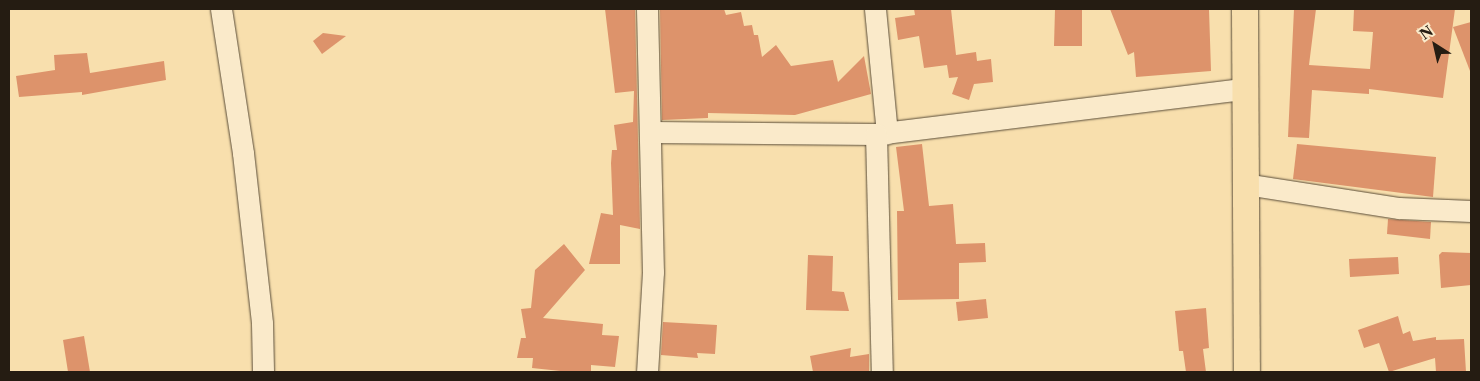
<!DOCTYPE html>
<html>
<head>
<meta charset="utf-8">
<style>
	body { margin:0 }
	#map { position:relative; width:1480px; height:381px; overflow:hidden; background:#f8dfad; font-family:"Libre Caslon Text",serif }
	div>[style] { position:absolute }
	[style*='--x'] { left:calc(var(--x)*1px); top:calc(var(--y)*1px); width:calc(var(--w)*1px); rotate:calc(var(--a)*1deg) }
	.building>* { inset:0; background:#dd936b }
	.roads { filter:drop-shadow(0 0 1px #5a4d39) drop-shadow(0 0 1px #5a4d39) }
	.minor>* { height:21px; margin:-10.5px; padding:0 10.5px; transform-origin:10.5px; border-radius:10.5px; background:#faeaca }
	.major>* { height:26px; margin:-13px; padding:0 13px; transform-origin:13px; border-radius:13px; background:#f8dfad }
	span { translate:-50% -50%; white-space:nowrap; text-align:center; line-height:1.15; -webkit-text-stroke:4.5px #faeaca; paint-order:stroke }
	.frame { position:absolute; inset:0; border:10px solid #251c12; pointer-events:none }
	.north { position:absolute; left:1410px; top:20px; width:50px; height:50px; -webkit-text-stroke:4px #faeaca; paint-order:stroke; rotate:325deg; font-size:14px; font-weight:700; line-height:20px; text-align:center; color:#251c12 }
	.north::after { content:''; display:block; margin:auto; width:18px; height:22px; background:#251c12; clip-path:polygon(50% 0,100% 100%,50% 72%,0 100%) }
</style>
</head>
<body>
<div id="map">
	<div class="building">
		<i style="clip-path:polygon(605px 9px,635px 9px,640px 229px,620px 225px,620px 264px,589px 264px,601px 213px,613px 215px,611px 163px,612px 150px,617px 150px,614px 125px,633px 122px,634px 91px,615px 93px)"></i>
		<i style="clip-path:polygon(660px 9px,724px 9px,726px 15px,741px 12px,744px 26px,752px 25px,754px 35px,758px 35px,762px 57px,776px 45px,791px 66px,833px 60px,838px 82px,864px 56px,871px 94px,795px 115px,708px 113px,708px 118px,662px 120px)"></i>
		<i style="clip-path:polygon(914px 9px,951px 9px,956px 55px,976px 52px,977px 61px,991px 59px,993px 82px,974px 84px,969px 100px,952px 94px,958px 77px,949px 78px,947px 65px,924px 68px,919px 36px,898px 40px,895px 18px,915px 15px)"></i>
		<i style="clip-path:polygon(1055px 9px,1082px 9px,1082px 46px,1054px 46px)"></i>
		<i style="clip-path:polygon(1110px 9px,1209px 9px,1211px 71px,1136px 77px,1134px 52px,1128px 55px)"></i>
		<i style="clip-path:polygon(1294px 9px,1316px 9px,1309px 65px,1370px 69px,1373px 32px,1353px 31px,1354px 9px,1455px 9px,1443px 98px,1369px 89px,1369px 94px,1312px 90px,1309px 138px,1288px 137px)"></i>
		<i style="clip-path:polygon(1471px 22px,1471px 71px,1470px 71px,1453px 27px)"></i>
		<i style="clip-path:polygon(323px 33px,346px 36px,322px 54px,313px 41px)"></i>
		<i style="clip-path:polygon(87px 53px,90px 73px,164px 61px,166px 80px,82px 95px,82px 92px,19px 97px,16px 76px,55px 70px,54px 55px)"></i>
		<i style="clip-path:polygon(922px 144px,929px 206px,953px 204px,956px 244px,985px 243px,986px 262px,959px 263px,959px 299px,898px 300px,897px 211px,904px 211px,896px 147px)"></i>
		<i style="clip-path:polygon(1297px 144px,1436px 157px,1433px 197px,1293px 179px)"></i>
		<i style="clip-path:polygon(1388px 219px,1431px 222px,1430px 239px,1387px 234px)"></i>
		<i style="clip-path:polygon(564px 244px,585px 270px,543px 318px,603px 324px,602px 335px,619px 336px,615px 367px,591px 365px,591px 372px,570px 372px,532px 368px,533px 358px,517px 358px,521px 338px,526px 338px,521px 309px,531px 308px,535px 270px)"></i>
		<i style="clip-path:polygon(1442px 252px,1471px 253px,1471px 285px,1441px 288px,1439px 255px)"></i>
		<i style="clip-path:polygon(808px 255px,833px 256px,832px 291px,844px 292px,849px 311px,806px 310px)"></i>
		<i style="clip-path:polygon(1398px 257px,1399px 274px,1350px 277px,1349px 259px)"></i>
		<i style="clip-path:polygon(986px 299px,988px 318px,958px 321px,956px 302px)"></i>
		<i style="clip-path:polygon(1206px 308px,1209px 348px,1203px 349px,1206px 372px,1186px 372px,1183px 351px,1179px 351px,1175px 311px)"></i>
		<i style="clip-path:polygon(1398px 316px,1403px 334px,1410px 331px,1413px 341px,1436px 337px,1436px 340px,1464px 339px,1466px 372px,1436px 372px,1435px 358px,1389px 372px,1379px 343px,1364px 348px,1358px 330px)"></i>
		<i style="clip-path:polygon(663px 322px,717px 325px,715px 354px,697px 353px,698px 358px,661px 355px)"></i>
		<i style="clip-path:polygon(84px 336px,90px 372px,68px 372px,63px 340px)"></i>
		<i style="clip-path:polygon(851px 348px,850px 357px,869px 354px,869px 371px,813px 372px,810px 356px)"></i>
	</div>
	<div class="roads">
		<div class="minor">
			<i style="--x:221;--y:9;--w:146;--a:81.3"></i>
			<i style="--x:243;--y:153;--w:171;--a:83.6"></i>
			<i style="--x:262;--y:323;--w:49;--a:88.8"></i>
			<i style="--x:647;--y:9;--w:263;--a:88.7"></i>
			<i style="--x:653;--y:272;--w:100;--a:93.4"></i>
			<i style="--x:875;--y:9;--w:125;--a:84.5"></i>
			<i style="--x:651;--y:132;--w:225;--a:0.5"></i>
			<i style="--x:876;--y:134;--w:371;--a:-7"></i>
			<i style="--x:876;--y:134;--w:238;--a:88.6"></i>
			<i style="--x:1245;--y:184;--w:156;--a:8.9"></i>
			<i style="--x:1399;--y:208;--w:72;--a:2.4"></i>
		</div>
		<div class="major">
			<i style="--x:1245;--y:9;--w:363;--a:89.7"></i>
		</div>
	</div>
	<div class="frame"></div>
	<div class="north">N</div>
</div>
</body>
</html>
